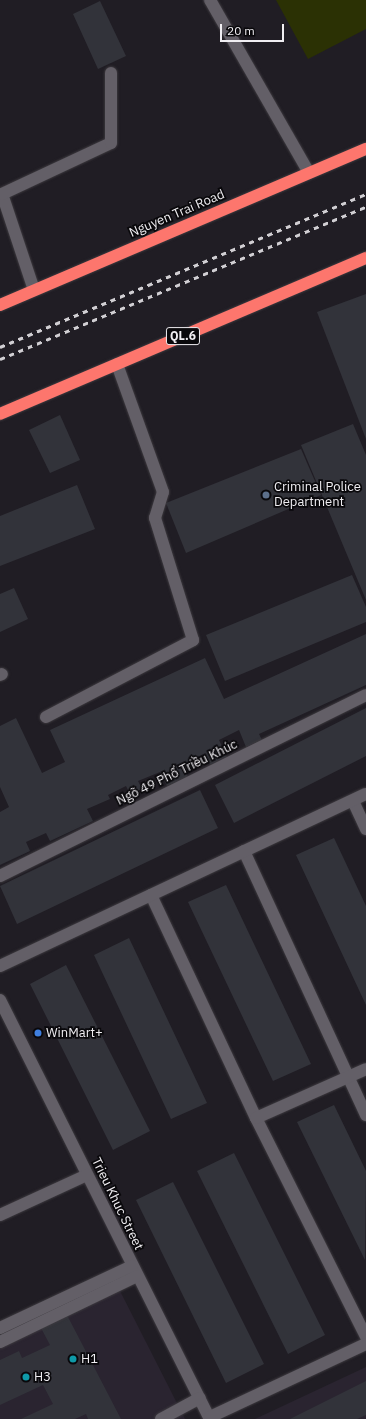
<!DOCTYPE html>
<html>
<head>
<meta charset="utf-8">
<style>
	body { margin:0 }
	#map { position:relative; width:366px; height:1419px; overflow:hidden; background:#201d24; font-family:"IBM Plex Sans",sans-serif }
	div>[style] { position:absolute }
	[style*='--x'] { left:calc(var(--x)*1px); top:calc(var(--y)*1px); width:calc(var(--w)*1px); rotate:calc(var(--a)*1deg) }
	.built>* { inset:0; background:#2a2430 }
	.green>* { inset:0; background:#2b3104 }
	.building>* { inset:0; background:#32333a }
	.roads { filter:drop-shadow(0 0 1px #3d3a3f) drop-shadow(0 0 1px #3d3a3f) }
	.minor>* { height:12px; margin:-6px; padding:0 6px; transform-origin:6px; border-radius:6px; background:#635f67 }
	.highway>* { height:12px; margin:-6px; padding:0 6px; transform-origin:6px; border-radius:6px; background:#fd766d }
	.rail>* { height:3px; margin-top:-1.5px; transform-origin:0; background:repeating-linear-gradient(90deg,#d1cfd3 0 5px,transparent 0 10px) }
	.dots>* { width:11px; height:11px; translate:-50% -50%; box-sizing:border-box; border:2px solid #09080b; border-radius:50% }
	span { translate:-50% -50%; white-space:nowrap; text-align:center; line-height:1.15; -webkit-text-stroke:3.5px #09080b; paint-order:stroke }
	.shield-label span { padding:1px 3px; background:#09080b; border:1px solid; border-radius:3px; -webkit-text-stroke-width:0 }
	.shield-label { font-size:12px; color:#f0eef2; font-weight:700 }
	.street-label { font-size:13px; color:#f0eef2 }
	.poi-label { font-size:13px; color:#f0eef2 }
	.left { translate:0 -50%; text-align:left }
	.scale { position:absolute; left:220px; top:24px; width:64px; height:18px; box-sizing:border-box; border:2px solid #f0eef2; border-top:0; padding-left:5px; font-size:12px; line-height:14px; white-space:nowrap; color:#f0eef2; -webkit-text-stroke:3px #09080b; paint-order:stroke }
</style>
</head>
<body>
<div id="map">
	<div class="built">
		<i style="clip-path:polygon(119px 1289px,185px 1419px,0 1419px,0 1346px)"></i>
		<i style="clip-path:polygon(366px 1367px,366px 1419px,255px 1419px)"></i>
	</div>
	<div class="green">
		<i style="clip-path:polygon(276px 0,366px 0,366px 29px,308px 59px)"></i>
	</div>
	<div class="building">
		<i style="clip-path:polygon(100px 1px,126px 56px,98px 69px,73px 14px)"></i>
		<i style="clip-path:polygon(366px 294px,366px 439px,317px 312px)"></i>
		<i style="clip-path:polygon(60px 415px,80px 460px,50px 473px,29px 430px)"></i>
		<i style="clip-path:polygon(353px 424px,366px 455px,366px 600px,301px 445px)"></i>
		<i style="clip-path:polygon(301px 449px,321px 495px,186px 553px,166px 503px)"></i>
		<i style="clip-path:polygon(77px 485px,95px 529px,0 566px,0 516px)"></i>
		<i style="clip-path:polygon(352px 575px,366px 607px,366px 622px,225px 681px,206px 635px)"></i>
		<i style="clip-path:polygon(14px 588px,28px 619px,0 632px,0 594px)"></i>
		<i style="clip-path:polygon(366px 634px,366px 685px,259px 734px,262px 740px,246px 747px,239px 730px,219px 740px,227px 757px,210px 765px,208px 760px,185px 770px,188px 777px,167px 786px,160px 772px,138px 781px,142px 789px,130px 794px,126px 786px,108px 795px,110px 799px,87px 809px,93px 821px,50px 841px,46px 833px,26px 842px,30px 851px,0 865px,0 812px,9px 807px,0 787px,0 726px,16px 718px,42px 773px,65px 762px,50px 730px,205px 658px,224px 699px)"></i>
		<i style="clip-path:polygon(366px 708px,366px 756px,234px 823px,215px 785px)"></i>
		<i style="clip-path:polygon(200px 790px,218px 828px,17px 924px,0 886px)"></i>
		<i style="clip-path:polygon(334px 838px,366px 906px,366px 1005px,296px 855px)"></i>
		<i style="clip-path:polygon(226px 885px,311px 1064px,273px 1081px,188px 902px)"></i>
		<i style="clip-path:polygon(129px 938px,207px 1103px,171px 1119px,94px 955px)"></i>
		<i style="clip-path:polygon(66px 965px,150px 1131px,113px 1150px,30px 984px)"></i>
		<i style="clip-path:polygon(334px 1105px,366px 1171px,365px 1260px,297px 1122px)"></i>
		<i style="clip-path:polygon(234px 1153px,325px 1335px,288px 1354px,197px 1171px)"></i>
		<i style="clip-path:polygon(173px 1182px,264px 1364px,226px 1383px,136px 1200px)"></i>
		<i style="clip-path:polygon(67px 1315px,121px 1419px,88px 1419px,86px 1414px,75px 1419px,21px 1419px,53px 1404px,43px 1385px,0 1405px,0 1360px,19px 1351px,22px 1358px,50px 1345px,41px 1328px)"></i>
		<i style="clip-path:polygon(366px 1381px,366px 1415px,357px 1419px,290px 1419px)"></i>
	</div>
	<div class="roads">
		<div class="minor">
			<i style="--x:210;--y:0;--w:199;--a:60.2"></i>
			<i style="--x:34;--y:290;--w:101;--a:-108.4"></i>
			<i style="--x:2;--y:194;--w:120;--a:-25.1"></i>
			<i style="--x:111;--y:143;--w:70;--a:-90"></i>
			<i style="--x:0;--y:675;--w:2;--a:-27"></i>
			<i style="--x:46;--y:717;--w:166;--a:-27.6"></i>
			<i style="--x:193;--y:640;--w:128;--a:-107.3"></i>
			<i style="--x:155;--y:518;--w:27;--a:-73"></i>
			<i style="--x:163;--y:492;--w:136;--a:-109.8"></i>
			<i style="--x:353;--y:801;--w:31;--a:65"></i>
			<i style="--x:244;--y:851;--w:291;--a:65.2"></i>
			<i style="--x:0;--y:876;--w:408;--a:-26.3"></i>
			<i style="--x:151;--y:895;--w:246;--a:64.8"></i>
			<i style="--x:256;--y:1118;--w:245;--a:63.3"></i>
			<i style="--x:0;--y:966;--w:404;--a:-25.2"></i>
			<i style="--x:0;--y:1000;--w:469;--a:63.4"></i>
			<i style="--x:256;--y:1118;--w:120;--a:-24"></i>
			<i style="--x:0;--y:1215;--w:96;--a:-24.7"></i>
			<i style="--x:0;--y:1328;--w:146;--a:-25.2"></i>
			<i style="--x:0;--y:1342;--w:152;--a:-25.7"></i>
			<i style="--x:210;--y:1417;--w:172;--a:-25.1"></i>
			<i style="--x:161;--y:1419;--w:44;--a:-28.3"></i>
		</div>
		<div class="highway">
			<i style="--x:0;--y:305;--w:398;--a:-23.1"></i>
			<i style="--x:0;--y:414;--w:398;--a:-23.1"></i>
		</div>
	</div>
	<div class="rail">
		<i style="--x:0;--y:347;--w:397;--a:-22.7"></i>
		<i style="--x:0;--y:359;--w:396;--a:-22.6"></i>
	</div>
	<div class="dots">
		<i style="left:266px;top:495px;background:#5c6f8a"></i>
		<i style="left:38px;top:1033px;background:#3f7fe0"></i>
		<i style="left:73px;top:1359px;background:#0f9aa8"></i>
		<i style="left:26px;top:1377px;background:#0f9aa8"></i>
	</div>
	<div class="shield-label">
		<span style="left:183px;top:336px">QL.6</span>
	</div>
	<div class="street-label">
		<span style="left:177px;top:214px;rotate:-23deg">Nguyen Trai Road</span>
		<span style="left:177px;top:773px;rotate:-26deg">Ngõ 49 Phố Triều Khúc</span>
		<span style="left:117px;top:1204px;rotate:64deg">Trieu Khuc Street</span>
	</div>
	<div class="poi-label">
		<span class="left" style="left:274px;top:495px">Criminal Police<br>Department</span>
		<span class="left" style="left:46px;top:1033px">WinMart+</span>
		<span class="left" style="left:81px;top:1359px">H1</span>
		<span class="left" style="left:34px;top:1377px">H3</span>
	</div>
	<div class="scale">20 m</div>
</div>
</body>
</html>
